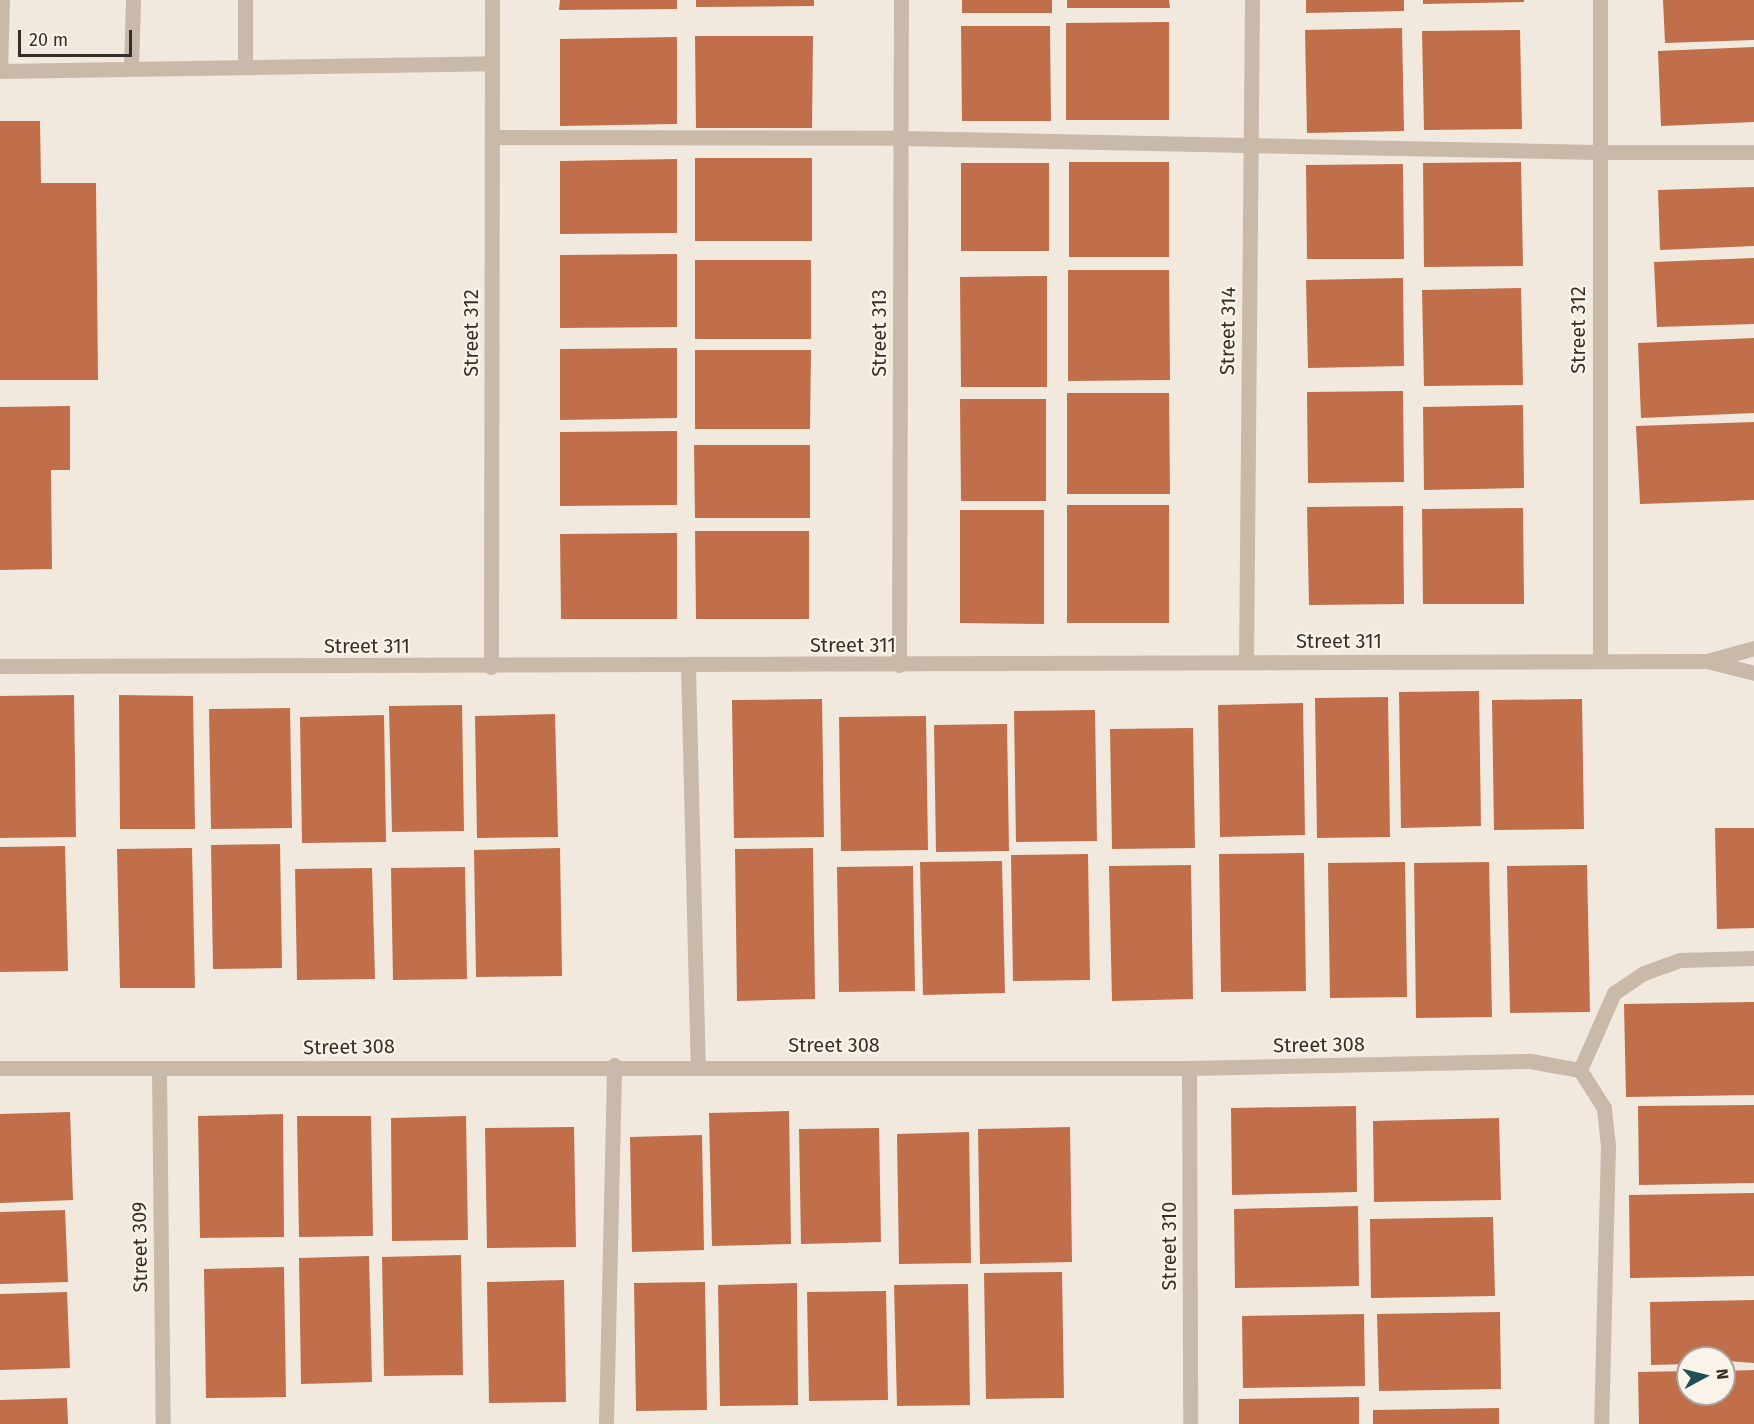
<!DOCTYPE html>
<html>
<head>
<meta charset="utf-8">
<style>
	body { margin:0 }
	#map { position:relative; width:1754px; height:1424px; overflow:hidden; background:#f1e9dd; font-family:"Fira Sans",sans-serif }
	div>[style] { position:absolute }
	[style*='--x'] { left:calc(var(--x)*1px); top:calc(var(--y)*1px); width:calc(var(--w)*1px); rotate:calc(var(--a)*1deg) }
	.building>* { inset:0; background:#c16e4b }
	.lane>* { height:15px; margin:-7.5px; padding:0 7.5px; transform-origin:7.5px; border-radius:7.5px; background:#c9b9a9 }
	.street>* { height:15px; margin:-7.5px; padding:0 7.5px; transform-origin:7.5px; border-radius:7.5px; background:#c9b9a9 }
	span { translate:-50% -50%; white-space:nowrap; text-align:center; line-height:1.15; -webkit-text-stroke:4.5px #f9f3e9; paint-order:stroke }
	.street-label { font-size:20px; color:#362e29 }
	.north { position:absolute; left:1676px; top:1346px; width:60px; height:60px; box-sizing:border-box; background:#f9f3e9; border:2px solid #aba49c; border-radius:50%; rotate:83deg; font-size:16px; font-weight:700; line-height:24px; text-align:center; color:#362e29 }
	.north::after { content:''; display:block; margin:auto; width:21px; height:27px; background:#205056; clip-path:polygon(50% 0,100% 100%,50% 72%,0 100%) }
	.scale { position:absolute; left:18px; top:30px; width:114px; height:27px; box-sizing:border-box; border:3px solid #362e29; border-top:0; padding-left:8px; font-size:18px; line-height:21px; white-space:nowrap; color:#362e29; -webkit-text-stroke:4px #f9f3e9; paint-order:stroke }
</style>
</head>
<body>
<div id="map">
	<div class="building">
		<i style="clip-path:polygon(560px 0,677px 0,677px 9px,559px 10px)"></i>
		<i style="clip-path:polygon(696px 0,814px 0,814px 6px,696px 7px)"></i>
		<i style="clip-path:polygon(962px 0,1052px 0,1052px 13px,962px 13px)"></i>
		<i style="clip-path:polygon(1067px 0,1169px 0,1170px 8px,1067px 8px)"></i>
		<i style="clip-path:polygon(1306px 0,1404px 0,1404px 11px,1306px 13px)"></i>
		<i style="clip-path:polygon(1423px 0,1524px 0,1524px 2px,1423px 4px)"></i>
		<i style="clip-path:polygon(1663px 0,1754px 0,1754px 40px,1665px 43px)"></i>
		<i style="clip-path:polygon(1169px 22px,1169px 120px,1066px 120px,1066px 23px)"></i>
		<i style="clip-path:polygon(961px 26px,1050px 26px,1051px 121px,962px 121px)"></i>
		<i style="clip-path:polygon(1402px 28px,1404px 131px,1307px 133px,1305px 30px)"></i>
		<i style="clip-path:polygon(1520px 30px,1522px 129px,1424px 130px,1422px 31px)"></i>
		<i style="clip-path:polygon(695px 36px,813px 36px,812px 128px,696px 128px)"></i>
		<i style="clip-path:polygon(677px 37px,677px 124px,560px 126px,560px 39px)"></i>
		<i style="clip-path:polygon(1754px 47px,1754px 122px,1661px 126px,1658px 51px)"></i>
		<i style="clip-path:polygon(0 121px,40px 121px,41px 183px,96px 183px,98px 380px,0 380px)"></i>
		<i style="clip-path:polygon(695px 158px,812px 158px,812px 241px,695px 241px)"></i>
		<i style="clip-path:polygon(677px 159px,677px 233px,560px 234px,560px 161px)"></i>
		<i style="clip-path:polygon(1069px 162px,1169px 162px,1169px 257px,1069px 257px)"></i>
		<i style="clip-path:polygon(1521px 162px,1523px 266px,1424px 267px,1423px 163px)"></i>
		<i style="clip-path:polygon(961px 163px,1049px 163px,1049px 251px,961px 251px)"></i>
		<i style="clip-path:polygon(1403px 164px,1404px 259px,1307px 259px,1306px 165px)"></i>
		<i style="clip-path:polygon(1754px 187px,1754px 246px,1660px 250px,1658px 190px)"></i>
		<i style="clip-path:polygon(677px 254px,677px 327px,560px 328px,560px 255px)"></i>
		<i style="clip-path:polygon(1754px 258px,1754px 324px,1657px 327px,1654px 262px)"></i>
		<i style="clip-path:polygon(695px 260px,811px 260px,811px 339px,695px 339px)"></i>
		<i style="clip-path:polygon(1068px 270px,1169px 270px,1170px 380px,1068px 381px)"></i>
		<i style="clip-path:polygon(1047px 276px,1047px 387px,961px 387px,960px 277px)"></i>
		<i style="clip-path:polygon(1403px 278px,1404px 366px,1308px 368px,1306px 280px)"></i>
		<i style="clip-path:polygon(1521px 288px,1523px 385px,1424px 386px,1422px 290px)"></i>
		<i style="clip-path:polygon(1754px 338px,1754px 413px,1641px 418px,1638px 343px)"></i>
		<i style="clip-path:polygon(677px 348px,677px 418px,560px 420px,560px 349px)"></i>
		<i style="clip-path:polygon(695px 350px,811px 350px,810px 429px,695px 429px)"></i>
		<i style="clip-path:polygon(1403px 391px,1404px 482px,1308px 483px,1307px 392px)"></i>
		<i style="clip-path:polygon(1067px 393px,1169px 393px,1170px 494px,1067px 494px)"></i>
		<i style="clip-path:polygon(960px 399px,1046px 399px,1046px 501px,961px 501px)"></i>
		<i style="clip-path:polygon(1523px 405px,1524px 488px,1424px 490px,1423px 407px)"></i>
		<i style="clip-path:polygon(70px 406px,70px 470px,51px 470px,52px 569px,0 570px,0 407px)"></i>
		<i style="clip-path:polygon(1754px 422px,1754px 500px,1640px 504px,1636px 426px)"></i>
		<i style="clip-path:polygon(677px 431px,677px 505px,560px 506px,560px 432px)"></i>
		<i style="clip-path:polygon(694px 445px,810px 445px,810px 518px,695px 518px)"></i>
		<i style="clip-path:polygon(1067px 505px,1169px 505px,1169px 623px,1067px 623px)"></i>
		<i style="clip-path:polygon(1403px 506px,1404px 604px,1309px 605px,1307px 507px)"></i>
		<i style="clip-path:polygon(1523px 508px,1524px 604px,1423px 604px,1422px 509px)"></i>
		<i style="clip-path:polygon(960px 510px,1044px 510px,1044px 624px,960px 623px)"></i>
		<i style="clip-path:polygon(695px 531px,809px 531px,809px 619px,696px 619px)"></i>
		<i style="clip-path:polygon(677px 533px,677px 619px,561px 619px,560px 534px)"></i>
		<i style="clip-path:polygon(1479px 691px,1481px 826px,1401px 828px,1399px 692px)"></i>
		<i style="clip-path:polygon(74px 695px,76px 837px,0 838px,0 696px)"></i>
		<i style="clip-path:polygon(119px 695px,193px 696px,195px 829px,120px 829px)"></i>
		<i style="clip-path:polygon(1388px 697px,1390px 837px,1317px 838px,1315px 698px)"></i>
		<i style="clip-path:polygon(822px 699px,824px 837px,734px 838px,732px 700px)"></i>
		<i style="clip-path:polygon(1582px 699px,1584px 829px,1494px 830px,1492px 700px)"></i>
		<i style="clip-path:polygon(1303px 703px,1305px 835px,1220px 837px,1218px 705px)"></i>
		<i style="clip-path:polygon(462px 705px,464px 831px,392px 832px,389px 706px)"></i>
		<i style="clip-path:polygon(290px 708px,292px 828px,211px 829px,209px 709px)"></i>
		<i style="clip-path:polygon(1095px 710px,1097px 841px,1016px 842px,1014px 711px)"></i>
		<i style="clip-path:polygon(555px 714px,558px 837px,477px 838px,475px 716px)"></i>
		<i style="clip-path:polygon(384px 715px,386px 842px,302px 843px,300px 717px)"></i>
		<i style="clip-path:polygon(926px 716px,928px 850px,841px 851px,839px 717px)"></i>
		<i style="clip-path:polygon(1007px 724px,1009px 851px,936px 852px,934px 725px)"></i>
		<i style="clip-path:polygon(1193px 728px,1195px 848px,1112px 849px,1110px 729px)"></i>
		<i style="clip-path:polygon(1715px 828px,1754px 828px,1754px 928px,1717px 929px)"></i>
		<i style="clip-path:polygon(280px 844px,282px 968px,213px 969px,211px 845px)"></i>
		<i style="clip-path:polygon(65px 846px,68px 971px,0 972px,0 847px)"></i>
		<i style="clip-path:polygon(192px 848px,195px 988px,120px 988px,117px 849px)"></i>
		<i style="clip-path:polygon(560px 848px,562px 976px,476px 977px,474px 850px)"></i>
		<i style="clip-path:polygon(813px 848px,815px 999px,737px 1001px,735px 849px)"></i>
		<i style="clip-path:polygon(1304px 853px,1306px 991px,1221px 992px,1219px 854px)"></i>
		<i style="clip-path:polygon(1088px 854px,1090px 980px,1013px 981px,1011px 855px)"></i>
		<i style="clip-path:polygon(1002px 861px,1005px 993px,923px 995px,920px 862px)"></i>
		<i style="clip-path:polygon(1405px 862px,1407px 997px,1330px 998px,1328px 863px)"></i>
		<i style="clip-path:polygon(1489px 862px,1492px 1017px,1416px 1018px,1414px 863px)"></i>
		<i style="clip-path:polygon(1191px 865px,1193px 999px,1112px 1001px,1109px 866px)"></i>
		<i style="clip-path:polygon(1587px 865px,1590px 1012px,1510px 1013px,1507px 866px)"></i>
		<i style="clip-path:polygon(913px 866px,915px 991px,839px 992px,837px 867px)"></i>
		<i style="clip-path:polygon(465px 867px,467px 979px,393px 980px,391px 868px)"></i>
		<i style="clip-path:polygon(372px 868px,375px 979px,297px 980px,295px 869px)"></i>
		<i style="clip-path:polygon(1754px 1002px,1754px 1095px,1626px 1097px,1624px 1004px)"></i>
		<i style="clip-path:polygon(1754px 1105px,1754px 1183px,1639px 1185px,1638px 1106px)"></i>
		<i style="clip-path:polygon(1356px 1106px,1357px 1192px,1232px 1195px,1231px 1108px)"></i>
		<i style="clip-path:polygon(789px 1111px,791px 1244px,712px 1246px,709px 1113px)"></i>
		<i style="clip-path:polygon(70px 1112px,73px 1200px,0 1203px,0 1114px)"></i>
		<i style="clip-path:polygon(283px 1114px,284px 1237px,200px 1238px,198px 1116px)"></i>
		<i style="clip-path:polygon(297px 1116px,371px 1116px,373px 1236px,299px 1237px)"></i>
		<i style="clip-path:polygon(466px 1116px,468px 1240px,392px 1241px,391px 1118px)"></i>
		<i style="clip-path:polygon(1499px 1118px,1501px 1200px,1374px 1202px,1373px 1121px)"></i>
		<i style="clip-path:polygon(574px 1127px,576px 1247px,487px 1248px,485px 1128px)"></i>
		<i style="clip-path:polygon(1070px 1127px,1072px 1262px,980px 1264px,978px 1129px)"></i>
		<i style="clip-path:polygon(879px 1128px,881px 1242px,801px 1244px,799px 1129px)"></i>
		<i style="clip-path:polygon(969px 1132px,971px 1263px,899px 1264px,897px 1134px)"></i>
		<i style="clip-path:polygon(702px 1135px,704px 1250px,632px 1252px,630px 1137px)"></i>
		<i style="clip-path:polygon(1754px 1193px,1754px 1276px,1630px 1278px,1629px 1195px)"></i>
		<i style="clip-path:polygon(1358px 1206px,1359px 1286px,1235px 1288px,1234px 1209px)"></i>
		<i style="clip-path:polygon(65px 1210px,68px 1282px,0 1284px,0 1212px)"></i>
		<i style="clip-path:polygon(1493px 1217px,1495px 1296px,1371px 1298px,1370px 1219px)"></i>
		<i style="clip-path:polygon(461px 1255px,463px 1375px,384px 1376px,382px 1257px)"></i>
		<i style="clip-path:polygon(369px 1256px,372px 1382px,301px 1384px,299px 1258px)"></i>
		<i style="clip-path:polygon(284px 1267px,286px 1397px,206px 1398px,204px 1269px)"></i>
		<i style="clip-path:polygon(1062px 1272px,1064px 1398px,986px 1399px,984px 1273px)"></i>
		<i style="clip-path:polygon(564px 1280px,566px 1402px,489px 1403px,487px 1282px)"></i>
		<i style="clip-path:polygon(705px 1282px,707px 1410px,636px 1411px,634px 1283px)"></i>
		<i style="clip-path:polygon(797px 1283px,798px 1405px,720px 1406px,718px 1285px)"></i>
		<i style="clip-path:polygon(968px 1284px,970px 1405px,897px 1406px,894px 1285px)"></i>
		<i style="clip-path:polygon(886px 1291px,888px 1400px,809px 1401px,807px 1292px)"></i>
		<i style="clip-path:polygon(67px 1292px,70px 1368px,0 1370px,0 1294px)"></i>
		<i style="clip-path:polygon(1754px 1300px,1754px 1363px,1688px 1358px,1688px 1364px,1651px 1365px,1650px 1302px)"></i>
		<i style="clip-path:polygon(1500px 1312px,1501px 1389px,1379px 1391px,1377px 1314px)"></i>
		<i style="clip-path:polygon(1364px 1314px,1365px 1386px,1243px 1388px,1242px 1316px)"></i>
		<i style="clip-path:polygon(1754px 1370px,1754px 1424px,1639px 1424px,1638px 1372px,1688px 1371px,1688px 1394px,1724px 1394px,1724px 1371px)"></i>
		<i style="clip-path:polygon(1359px 1397px,1359px 1424px,1239px 1424px,1239px 1399px)"></i>
		<i style="clip-path:polygon(67px 1398px,68px 1424px,0 1424px,0 1400px)"></i>
		<i style="clip-path:polygon(1499px 1408px,1499px 1424px,1373px 1424px,1373px 1410px)"></i>
	</div>
	<div class="lane">
		<i style="--x:245;--y:0;--w:67;--a:90"></i>
		<i style="--x:131;--y:68;--w:68;--a:-88.3"></i>
		<i style="--x:0;--y:71;--w:492;--a:-0.9"></i>
		<i style="--x:0;--y:71;--w:71;--a:-88.4"></i>
		<i style="--x:492;--y:137;--w:408;--a:0.1"></i>
		<i style="--x:900;--y:138;--w:698;--a:1.15"></i>
		<i style="--x:1580;--y:1070;--w:84;--a:-66.2"></i>
		<i style="--x:1614;--y:993;--w:36;--a:-34"></i>
		<i style="--x:1644;--y:973;--w:37;--a:-20"></i>
		<i style="--x:1679;--y:960;--w:75;--a:-1.5"></i>
		<i style="--x:606;--y:1424;--w:359;--a:-88.7"></i>
	</div>
	<div class="street">
		<i style="--x:1598;--y:152;--w:156;--a:0"></i>
		<i style="--x:1600;--y:660;--w:660;--a:-90"></i>
		<i style="--x:1707;--y:661;--w:49;--a:-15.5"></i>
		<i style="--x:1246;--y:662;--w:662;--a:-89.48"></i>
		<i style="--x:899;--y:665;--w:665;--a:-89.83"></i>
		<i style="--x:0;--y:666;--w:1707;--a:-0.17"></i>
		<i style="--x:1707;--y:661;--w:49;--a:14.3"></i>
		<i style="--x:688;--y:666;--w:398;--a:88.6"></i>
		<i style="--x:491;--y:667;--w:667;--a:-89.91"></i>
		<i style="--x:0;--y:1068;--w:1189;--a:0"></i>
		<i style="--x:1189;--y:1068;--w:341;--a:-1.2"></i>
		<i style="--x:1530;--y:1061;--w:51;--a:10.2"></i>
		<i style="--x:1580;--y:1070;--w:45;--a:57.7"></i>
		<i style="--x:1604;--y:1108;--w:36;--a:84"></i>
		<i style="--x:1608;--y:1144;--w:280;--a:91.4"></i>
		<i style="--x:1189;--y:1068;--w:356;--a:89.8"></i>
		<i style="--x:159;--y:1070;--w:354;--a:89.4"></i>
	</div>
	<div class="street-label">
		<span style="left:1578px;top:330px;rotate:-90deg">Street 312</span>
		<span style="left:1228px;top:331px;rotate:-89deg">Street 314</span>
		<span style="left:471px;top:333px;rotate:-90deg">Street 312</span>
		<span style="left:879px;top:333px;rotate:-90deg">Street 313</span>
		<span style="left:1339px;top:641px">Street 311</span>
		<span style="left:853px;top:645px">Street 311</span>
		<span style="left:367px;top:646px">Street 311</span>
		<span style="left:834px;top:1045px">Street 308</span>
		<span style="left:1319px;top:1045px;rotate:-1deg">Street 308</span>
		<span style="left:349px;top:1047px;rotate:-1deg">Street 308</span>
		<span style="left:1169px;top:1246px;rotate:-90deg">Street 310</span>
		<span style="left:140px;top:1247px;rotate:-91deg">Street 309</span>
	</div>
	<div class="north">N</div>
	<div class="scale">20 m</div>
</div>
</body>
</html>
